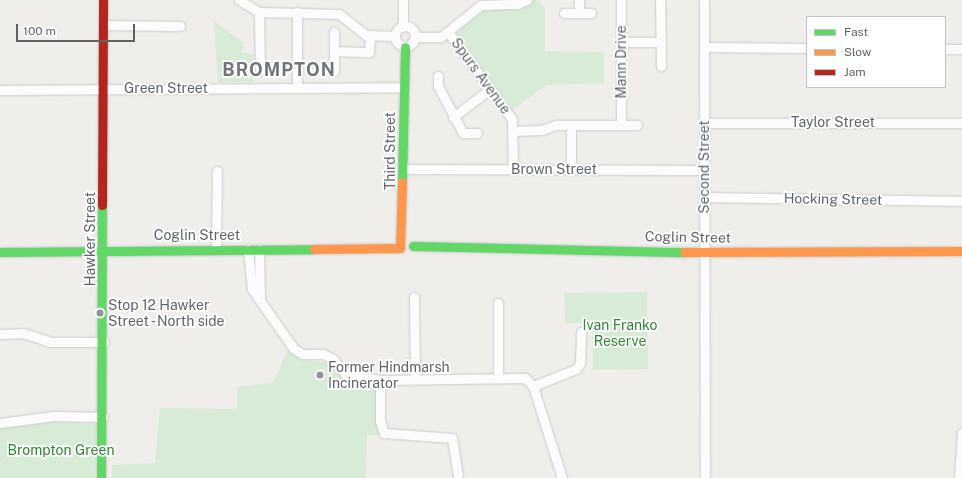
<!DOCTYPE html>
<html>
<head>
<meta charset="utf-8">
<style>
	body { margin:0 }
	#map { position:relative; width:962px; height:478px; overflow:hidden; background:#efeeea; font-family:"Public Sans",sans-serif }
	div>[style] { position:absolute }
	[style*='--x'] { left:calc(var(--x)*1px); top:calc(var(--y)*1px); width:calc(var(--w)*1px); rotate:calc(var(--a)*1deg) }
	.green>* { inset:0; background:#d8ebd6 }
	.roads { filter:drop-shadow(0 0 1px #cbcccc) drop-shadow(0 0 1px #cbcccc) }
	.street>* { height:9px; margin:-4.5px; padding:0 4.5px; transform-origin:4.5px; border-radius:4.5px; background:#fdfcfc }
	.street>.ring { margin:-4.5px; padding:0; box-sizing:content-box; background:none; border:9px solid #fdfcfc; border-radius:50% }
	.fast>* { height:9px; margin:-4.5px; padding:0 4.5px; transform-origin:4.5px; border-radius:4.5px; background:#63d668 }
	.slow>* { height:9px; margin:-4.5px; padding:0 4.5px; transform-origin:4.5px; border-radius:4.5px; background:#ff974d }
	.jam>* { height:9px; margin:-4.5px; padding:0 4.5px; transform-origin:4.5px; border-radius:4.5px; background:#b3261e }
	.dots>* { width:11px; height:11px; translate:-50% -50%; box-sizing:border-box; border:2px solid #fff; border-radius:50% }
	span { translate:-50% -50%; white-space:nowrap; text-align:center; line-height:1.15; -webkit-text-stroke:3.5px #fff; paint-order:stroke }
	.street-label { font-size:14px; color:#5f6368 }
	.poi-label { font-size:14px; color:#5f6368 }
	.left { translate:0 -50%; text-align:left }
	.park-label { font-size:14px; color:#348238 }
	.district-label { font-size:18px; color:#70757a; font-weight:700; letter-spacing:1px }
	.legend { position:absolute; left:806px; top:16px; width:140px; height:72px; box-sizing:border-box; background:#fff; border:1px solid #bfc1c3; margin:0; padding:5px 7px; list-style:none; font-size:12px; color:#5f6368 }
	.legend li { display:flex; align-items:center; gap:8px; height:20px }
	.legend b { width:20px; border:1px solid #bfc1c3 }
	.scale { position:absolute; left:16px; top:24px; width:119px; height:18px; box-sizing:border-box; border:2px solid #5f6368; border-top:0; padding-left:5px; font-size:12px; line-height:14px; white-space:nowrap; color:#5f6368; -webkit-text-stroke:3px #fff; paint-order:stroke }
</style>
</head>
<body>
<div id="map">
	<div class="green">
		<i style="clip-path:polygon(531px 0,538px 0,545px 9px,545px 51px,604px 52px,604px 83px,547px 85px,510px 111px,457px 33px,476px 11px,521px 7px)"></i>
		<i style="clip-path:polygon(214px 21px,244px 43px,241px 52px,253px 55px,253px 82px,218px 82px)"></i>
		<i style="clip-path:polygon(647px 292px,648px 369px,593px 370px,592px 323px,565px 323px,564px 293px)"></i>
		<i style="clip-path:polygon(288px 350px,301px 359px,332px 364px,345px 380px,369px 383px,377px 390px,381px 435px,367px 435px,366px 478px,112px 478px,112px 465px,155px 463px,160px 408px,237px 409px,237px 387px,273px 383px)"></i>
		<i style="clip-path:polygon(54px 422px,97px 424px,95px 478px,0 478px,0 428px)"></i>
	</div>
	<div class="roads">
		<div class="street">
			<i style="--x:239;--y:0;--w:23;--a:31"></i>
			<i style="--x:259;--y:12;--w:80;--a:1.4"></i>
			<i style="--x:339;--y:14;--w:34;--a:38"></i>
			<i style="--x:366;--y:35;--w:29;--a:2"></i>
			<i style="--x:403;--y:0;--w:26;--a:90"></i>
			<i style="--x:660;--y:0;--w:66;--a:89.1"></i>
			<i style="--x:704;--y:0;--w:478;--a:89.9"></i>
			<i style="--x:259;--y:12;--w:59;--a:89"></i>
			<i style="--x:297;--y:12;--w:76;--a:90"></i>
			<i style="--x:564;--y:13;--w:27;--a:0"></i>
			<i style="--x:579;--y:13;--w:13;--a:-90"></i>
			<i style="--x:103;--y:25;--w:77;--a:0.7"></i>
			<i class="ring" style="left:395px;top:26px;width:11px;height:11px"></i>
			<i style="--x:448;--y:32;--w:108;--a:53.7"></i>
			<i style="--x:512;--y:119;--w:50;--a:88.9"></i>
			<i style="--x:415;--y:37;--w:26;--a:0"></i>
			<i style="--x:441;--y:37;--w:51;--a:-38.7"></i>
			<i style="--x:481;--y:5;--w:37;--a:-2"></i>
			<i style="--x:518;--y:4;--w:10;--a:-24"></i>
			<i style="--x:621;--y:42;--w:39;--a:0"></i>
			<i style="--x:704;--y:47;--w:103;--a:0.6"></i>
			<i style="--x:945;--y:49;--w:17;--a:0"></i>
			<i style="--x:334;--y:51;--w:35;--a:2"></i>
			<i style="--x:369;--y:52;--w:16;--a:-86"></i>
			<i style="--x:334;--y:71;--w:39;--a:-90"></i>
			<i style="--x:438;--y:76;--w:10;--a:90"></i>
			<i style="--x:438;--y:86;--w:53;--a:62"></i>
			<i style="--x:463;--y:133;--w:14;--a:0"></i>
			<i style="--x:0;--y:90;--w:404;--a:-0.4"></i>
			<i style="--x:453;--y:117;--w:46;--a:-37.1"></i>
			<i style="--x:704;--y:123;--w:258;--a:0"></i>
			<i style="--x:621;--y:124;--w:124;--a:-90"></i>
			<i style="--x:571;--y:125;--w:44;--a:90"></i>
			<i style="--x:514;--y:131;--w:28;--a:-2"></i>
			<i style="--x:542;--y:130;--w:15;--a:-20"></i>
			<i style="--x:556;--y:125;--w:81;--a:0"></i>
			<i style="--x:405;--y:169;--w:299;--a:0.2"></i>
			<i style="--x:704;--y:197;--w:258;--a:0.9"></i>
			<i style="--x:216;--y:249;--w:78;--a:-89.3"></i>
			<i style="--x:248;--y:249;--w:40;--a:84.3"></i>
			<i style="--x:252;--y:289;--w:73;--a:55"></i>
			<i style="--x:294;--y:349;--w:10;--a:29"></i>
			<i style="--x:303;--y:354;--w:20;--a:0"></i>
			<i style="--x:323;--y:354;--w:11;--a:27"></i>
			<i style="--x:333;--y:359;--w:21;--a:51"></i>
			<i style="--x:346;--y:375;--w:34;--a:8"></i>
			<i style="--x:380;--y:380;--w:145;--a:-0.8"></i>
			<i style="--x:525;--y:378;--w:11;--a:45"></i>
			<i style="--x:533;--y:386;--w:96;--a:72.5"></i>
			<i style="--x:259;--y:249;--w:51;--a:88.9"></i>
			<i style="--x:414;--y:297;--w:81;--a:89.3"></i>
			<i style="--x:0;--y:334;--w:23;--a:-2"></i>
			<i style="--x:23;--y:333;--w:28;--a:18"></i>
			<i style="--x:50;--y:342;--w:54;--a:0"></i>
			<i style="--x:498;--y:378;--w:75;--a:-90"></i>
			<i style="--x:380;--y:380;--w:41;--a:90"></i>
			<i style="--x:380;--y:421;--w:13;--a:72"></i>
			<i style="--x:384;--y:433;--w:68;--a:4.2"></i>
			<i style="--x:452;--y:438;--w:37;--a:81"></i>
			<i style="--x:533;--y:386;--w:46;--a:-21.6"></i>
			<i style="--x:576;--y:369;--w:7;--a:-56"></i>
			<i style="--x:580;--y:363;--w:31;--a:-88"></i>
			<i style="--x:0;--y:423;--w:54;--a:-7.4"></i>
			<i style="--x:54;--y:416;--w:49;--a:1.2"></i>
			<i style="--x:959;--y:478;--w:45;--a:-86.2"></i>
		</div>
		<div class="fast">
			<i style="--x:402;--y:182;--w:135;--a:-88.7"></i>
			<i style="--x:413;--y:246;--w:271;--a:1.3"></i>
			<i style="--x:0;--y:252;--w:314;--a:-0.5"></i>
			<i style="--x:101;--y:478;--w:273;--a:-89.8"></i>
		</div>
		<div class="slow">
			<i style="--x:314;--y:249;--w:86;--a:-0.7"></i>
			<i style="--x:400;--y:248;--w:66;--a:-88.3"></i>
			<i style="--x:684;--y:252;--w:278;--a:-0.2"></i>
		</div>
		<div class="jam">
			<i style="--x:102;--y:205;--w:205;--a:-89.7"></i>
		</div>
	</div>
	<div class="dots">
		<i style="left:100px;top:313px;background:#919496"></i>
		<i style="left:320px;top:375px;background:#919496"></i>
	</div>
	<div class="street-label">
		<span style="left:621px;top:62px;rotate:-90deg">Mann Drive</span>
		<span style="left:481px;top:76px;rotate:54deg">Spurs Avenue</span>
		<span style="left:166px;top:88px">Green Street</span>
		<span style="left:833px;top:122px">Taylor Street</span>
		<span style="left:390px;top:151px;rotate:-90deg">Third Street</span>
		<span style="left:704px;top:167px;rotate:-90deg">Second Street</span>
		<span style="left:554px;top:169px">Brown Street</span>
		<span style="left:833px;top:199px;rotate:1deg">Hocking Street</span>
		<span style="left:197px;top:235px">Coglin Street</span>
		<span style="left:688px;top:237px;rotate:1deg">Coglin Street</span>
		<span style="left:90px;top:239px;rotate:-90deg">Hawker Street</span>
	</div>
	<div class="poi-label">
		<span class="left" style="left:108px;top:313px">Stop 12 Hawker<br>Street - North side</span>
		<span class="left" style="left:328px;top:375px">Former Hindmarsh<br>Incinerator</span>
	</div>
	<div class="park-label">
		<span style="left:620px;top:333px">Ivan Franko<br>Reserve</span>
		<span style="left:61px;top:450px">Brompton Green</span>
	</div>
	<div class="district-label">
		<span style="left:279px;top:70px">BROMPTON</span>
	</div>
	<ul class="legend">
	<li><b style="height:5px;background:#63d668"></b>Fast</li>
	<li><b style="height:5px;background:#ff974d"></b>Slow</li>
	<li><b style="height:5px;background:#b3261e"></b>Jam</li>
	</ul>
	<div class="scale">100 m</div>
</div>
</body>
</html>
